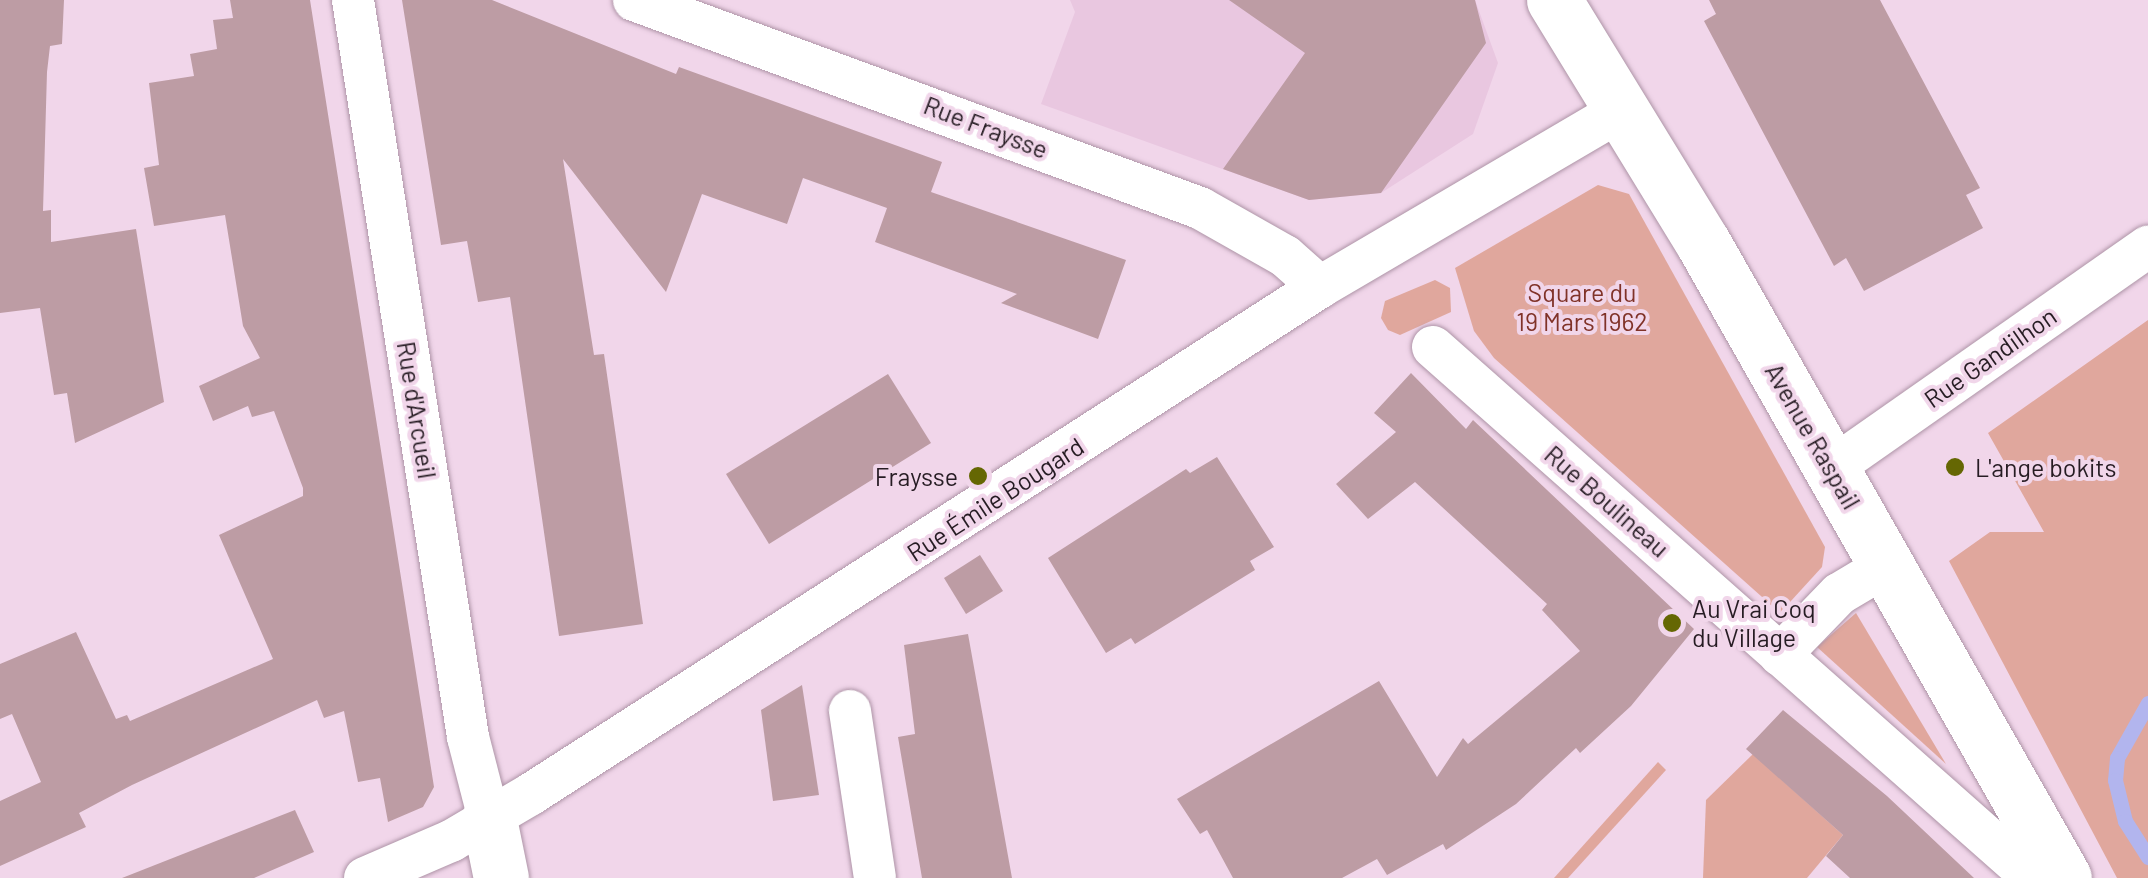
<!DOCTYPE html>
<html>
<head>
<meta charset="utf-8">
<style>
	body { margin:0 }
	#map { position:relative; width:2148px; height:878px; overflow:hidden; background:#f1d6ea; font-family:Barlow,sans-serif }
	div>[style] { position:absolute }
	[style*='--x'] { left:calc(var(--x)*1px); top:calc(var(--y)*1px); width:calc(var(--w)*1px); rotate:calc(var(--a)*1deg) }
	.built>* { inset:0; background:#e9c7e0 }
	.green>* { inset:0; background:#e0a79d }
	.stream>* { height:15px; margin:-7.5px; padding:0 7.5px; transform-origin:7.5px; border-radius:7.5px; background:#b2b5ee }
	.building>* { inset:0; background:#bd9ca4 }
	.roads { filter:drop-shadow(0 0 2px #ae94a7) drop-shadow(0 0 2px #ae94a7) }
	.street>* { height:42px; margin:-21px; padding:0 21px; transform-origin:21px; border-radius:21px; background:#fff }
	.secondary>* { height:55px; margin:-27.5px; padding:0 27.5px; transform-origin:27.5px; border-radius:27.5px; background:#fff }
	.dots>* { width:28px; height:28px; translate:-50% -50%; box-sizing:border-box; border:5px solid #f1d6ea; border-radius:50% }
	span { translate:-50% -50%; white-space:nowrap; text-align:center; line-height:1.15; -webkit-text-stroke:8px #f1d6ea; paint-order:stroke }
	.street-label { font-size:25px; color:#261c23 }
	.park-label { font-size:25px; color:#803228 }
	.poi-label { font-size:25px; color:#261c23 }
	.left { translate:0 -50%; text-align:left }
	.right { translate:-100% -50%; text-align:right }
</style>
</head>
<body>
<div id="map">
	<div class="built">
		<i style="clip-path:polygon(1070px 0,1475px 0,1498px 63px,1473px 134px,1381px 193px,1309px 200px,1041px 104px,1075px 12px)"></i>
	</div>
	<div class="green">
		<i style="clip-path:polygon(1598px 185px,1629px 194px,1825px 547px,1822px 567px,1780px 613px,1494px 358px,1474px 331px,1455px 268px)"></i>
		<i style="clip-path:polygon(1435px 280px,1450px 288px,1451px 312px,1400px 335px,1388px 330px,1381px 318px,1385px 301px)"></i>
		<i style="clip-path:polygon(2148px 320px,2148px 878px,2117px 878px,1949px 561px,1990px 532px,2044px 532px,1988px 433px)"></i>
		<i style="clip-path:polygon(1856px 613px,1946px 764px,1817px 647px)"></i>
		<i style="clip-path:polygon(1753px 754px,1843px 835px,1807px 878px,1703px 878px,1706px 800px)"></i>
		<i style="clip-path:polygon(1658px 762px,1666px 770px,1568px 878px,1554px 878px)"></i>
	</div>
	<div class="stream">
		<i style="--x:2148;--y:703;--w:63;--a:119.4"></i>
		<i style="--x:2117;--y:758;--w:22;--a:95"></i>
		<i style="--x:2115;--y:780;--w:42;--a:76.3"></i>
		<i style="--x:2125;--y:821;--w:43;--a:57.4"></i>
	</div>
	<div class="building">
		<i style="clip-path:polygon(0 0,64px 0,62px 44px,50px 46px,47px 72px,43px 211px,51px 210px,51px 242px,136px 229px,164px 402px,75px 443px,67px 393px,54px 395px,40px 308px,0 313px)"></i>
		<i style="clip-path:polygon(230px 0,310px 0,434px 787px,423px 807px,388px 822px,380px 778px,358px 782px,344px 711px,324px 718px,317px 700px,132px 785px,79px 813px,86px 827px,0 866px,0 801px,41px 782px,12px 714px,0 719px,0 664px,76px 632px,116px 719px,127px 715px,130px 721px,273px 659px,219px 535px,303px 496px,303px 488px,274px 411px,252px 417px,248px 406px,213px 421px,199px 386px,260px 358px,243px 326px,225px 215px,154px 226px,144px 168px,159px 165px,149px 83px,194px 76px,190px 54px,217px 49px,213px 20px,233px 18px)"></i>
		<i style="clip-path:polygon(402px 0,492px 0,676px 74px,679px 67px,942px 162px,931px 192px,1126px 260px,1098px 339px,1001px 303px,1017px 294px,875px 242px,887px 208px,803px 178px,787px 224px,702px 194px,666px 292px,563px 159px,594px 355px,604px 354px,643px 624px,559px 636px,510px 297px,478px 302px,467px 241px,441px 245px)"></i>
		<i style="clip-path:polygon(1229px 0,1475px 0,1486px 43px,1381px 193px,1309px 200px,1223px 169px,1305px 53px)"></i>
		<i style="clip-path:polygon(1709px 0,1880px 0,1980px 188px,1966px 195px,1983px 228px,1864px 291px,1846px 258px,1834px 266px,1704px 21px,1716px 14px)"></i>
		<i style="clip-path:polygon(1411px 373px,1466px 429px,1473px 420px,1694px 629px,1631px 706px,1580px 753px,1576px 748px,1516px 804px,1446px 850px,1443px 844px,1387px 875px,1377px 859px,1342px 878px,1233px 878px,1207px 830px,1200px 834px,1177px 799px,1379px 681px,1437px 777px,1463px 738px,1468px 744px,1580px 651px,1542px 610px,1547px 604px,1415px 482px,1368px 519px,1336px 484px,1396px 432px,1374px 413px)"></i>
		<i style="clip-path:polygon(888px 374px,931px 443px,769px 544px,726px 474px)"></i>
		<i style="clip-path:polygon(1217px 457px,1274px 547px,1250px 561px,1255px 570px,1135px 644px,1131px 638px,1106px 653px,1048px 558px,1186px 469px,1190px 473px)"></i>
		<i style="clip-path:polygon(980px 555px,1003px 591px,966px 614px,944px 578px)"></i>
		<i style="clip-path:polygon(968px 634px,1012px 878px,922px 878px,898px 737px,915px 734px,904px 645px)"></i>
		<i style="clip-path:polygon(802px 685px,819px 795px,773px 801px,761px 710px)"></i>
		<i style="clip-path:polygon(1783px 710px,1887px 796px,1974px 878px,1850px 878px,1826px 856px,1843px 835px,1746px 749px)"></i>
		<i style="clip-path:polygon(295px 810px,314px 852px,254px 878px,122px 878px)"></i>
	</div>
	<div class="roads">
		<div class="street">
			<i style="--x:353;--y:0;--w:746;--a:81.13"></i>
			<i style="--x:468;--y:737;--w:85;--a:75.6"></i>
			<i style="--x:634;--y:0;--w:603;--a:20.18"></i>
			<i style="--x:1200;--y:208;--w:98;--a:29.5"></i>
			<i style="--x:1285;--y:256;--w:47;--a:41.5"></i>
			<i style="--x:1433;--y:347;--w:801;--a:41.51"></i>
			<i style="--x:1832;--y:468;--w:386;--a:-35"></i>
			<i style="--x:1780;--y:655;--w:85;--a:-46"></i>
			<i style="--x:1839;--y:594;--w:55;--a:-30.8"></i>
			<i style="--x:850;--y:711;--w:169;--a:81.5"></i>
			<i style="--x:365;--y:878;--w:94;--a:-23.3"></i>
			<i style="--x:451;--y:841;--w:93;--a:-30.4"></i>
			<i style="--x:531;--y:794;--w:938;--a:-32.72"></i>
			<i style="--x:1320;--y:287;--w:348;--a:-30.4"></i>
		</div>
		<div class="secondary">
			<i style="--x:1554;--y:0;--w:285;--a:58.5"></i>
			<i style="--x:1703;--y:243;--w:730;--a:60.38"></i>
			<i style="--x:489;--y:819;--w:60;--a:78.5"></i>
		</div>
	</div>
	<div class="dots">
		<i style="left:1955px;top:467px;background:#656703"></i>
		<i style="left:978px;top:476px;background:#656703"></i>
		<i style="left:1672px;top:623px;background:#656703"></i>
	</div>
	<div class="street-label">
		<span style="left:986px;top:127px;rotate:21deg">Rue Fraysse</span>
		<span style="left:1990px;top:357px;rotate:-35deg">Rue Gandilhon</span>
		<span style="left:417px;top:410px;rotate:81deg">Rue d'Arcueil</span>
		<span style="left:1813px;top:436px;rotate:60deg">Avenue Raspail</span>
		<span style="left:995px;top:499px;rotate:-33deg">Rue Émile Bougard</span>
		<span style="left:1607px;top:501px;rotate:41deg">Rue Boulineau</span>
	</div>
	<div class="park-label">
		<span style="left:1582px;top:307px">Square du<br>19 Mars 1962</span>
	</div>
	<div class="poi-label">
		<span class="left" style="left:1975px;top:467px">L'ange bokits</span>
		<span class="right" style="left:958px;top:476px">Fraysse</span>
		<span class="left" style="left:1692px;top:623px">Au Vrai Coq<br>du Village</span>
	</div>
</div>
</body>
</html>
